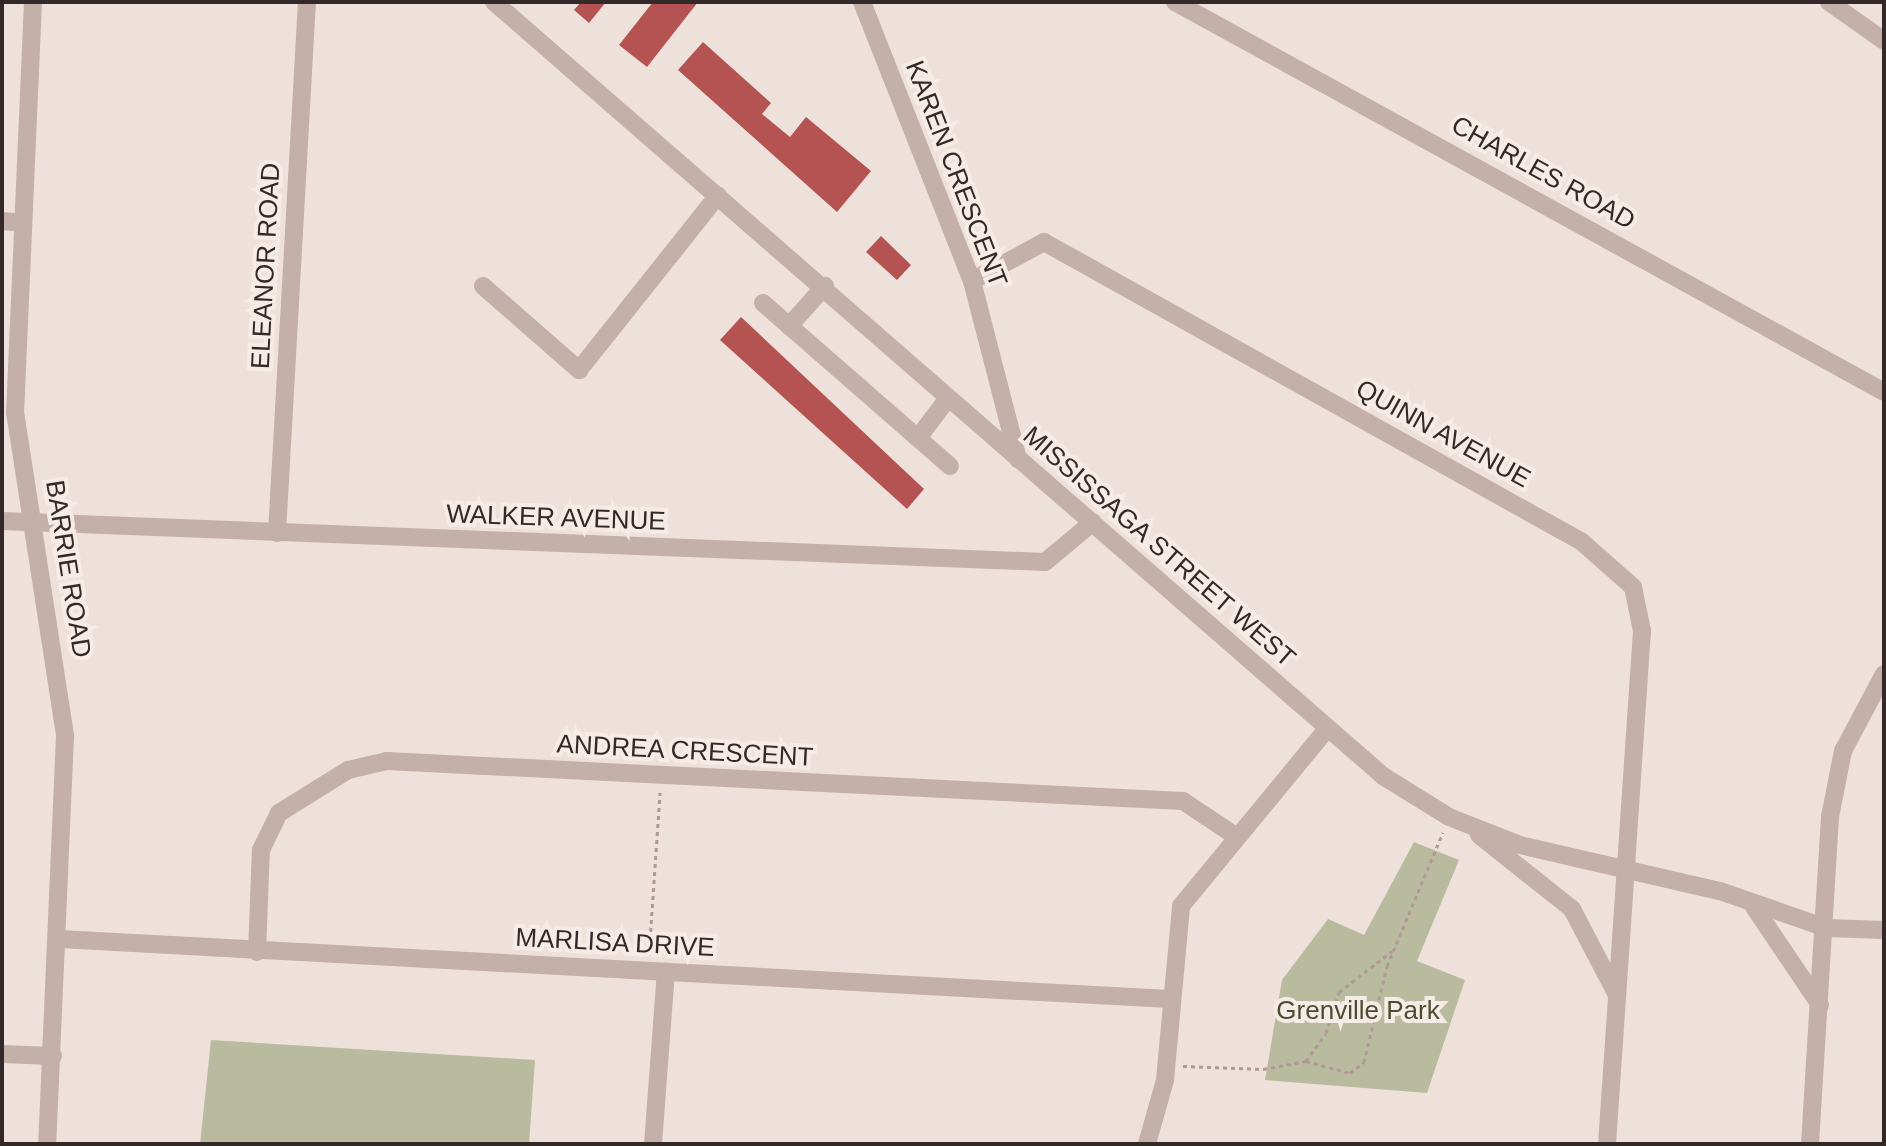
<!DOCTYPE html>
<html>
<head>
<meta charset="utf-8">
<style>
	body { margin:0 }
	#map { position:relative; width:1886px; height:1146px; overflow:hidden; background:#eee1db; font-family:Arial,sans-serif }
	div>[style] { position:absolute }
	[style*='--x'] { left:calc(var(--x)*1px); top:calc(var(--y)*1px); width:calc(var(--w)*1px); rotate:calc(var(--a)*1deg) }
	.green>* { inset:0; background:#b8bb9e }
	.building>* { inset:0; background:#b55252 }
	.path>* { height:3px; margin-top:-1.5px; transform-origin:0; background:repeating-linear-gradient(90deg,#b09994 0 4px,transparent 0 8px) }
	.minor>* { height:18px; margin:-9px; padding:0 9px; transform-origin:9px; border-radius:9px; background:#c4afa9 }
	span { translate:-50% -50%; white-space:nowrap; text-align:center; line-height:1.15; -webkit-text-stroke:8px #f6ece7; paint-order:stroke }
	.street-label { font-size:26px; color:#332928 }
	.park-label { font-size:26px; color:#4a4d2f }
	.frame { position:absolute; inset:0; border:4px solid #332928; pointer-events:none }
</style>
</head>
<body>
<div id="map">
	<div class="green">
		<i style="clip-path:polygon(1414px 842px,1459px 860px,1417px 961px,1465px 980px,1427px 1093px,1265px 1080px,1282px 980px,1328px 919px,1364px 935px)"></i>
		<i style="clip-path:polygon(211px 1040px,535px 1060px,529px 1144px,200px 1144px)"></i>
	</div>
	<div class="building">
		<i style="clip-path:polygon(581px 2px,606px 2px,589px 23px,574px 10px)"></i>
		<i style="clip-path:polygon(653px 2px,698px 2px,647px 67px,619px 45px)"></i>
		<i style="clip-path:polygon(703px 42px,771px 103px,762px 114px,790px 137px,806px 117px,871px 171px,837px 212px,678px 70px)"></i>
		<i style="clip-path:polygon(881px 236px,911px 265px,897px 280px,866px 252px)"></i>
		<i style="clip-path:polygon(741px 317px,924px 489px,907px 509px,720px 340px)"></i>
	</div>
	<div class="path">
		<i style="--x:649;--y:955;--w:163;--a:-86.1"></i>
		<i style="--x:1306;--y:1061;--w:34;--a:-54"></i>
		<i style="--x:1326;--y:1033;--w:43;--a:-72.4"></i>
		<i style="--x:1339;--y:992;--w:67;--a:-37.7"></i>
		<i style="--x:1183;--y:1066;--w:80;--a:2.1"></i>
		<i style="--x:1263;--y:1069;--w:44;--a:-10.5"></i>
		<i style="--x:1306;--y:1061;--w:46;--a:15.3"></i>
		<i style="--x:1350;--y:1073;--w:18;--a:-38"></i>
		<i style="--x:1364;--y:1062;--w:99;--a:-76.5"></i>
		<i style="--x:1387;--y:966;--w:145;--a:-67.3"></i>
	</div>
	<div class="minor">
		<i style="--x:33;--y:2;--w:410;--a:92.5"></i>
		<i style="--x:15;--y:412;--w:328;--a:81.2"></i>
		<i style="--x:65;--y:736;--w:408;--a:92.5"></i>
		<i style="--x:494;--y:2;--w:1179;--a:41.04"></i>
		<i style="--x:1383;--y:776;--w:78;--a:31.8"></i>
		<i style="--x:1449;--y:817;--w:76;--a:21.5"></i>
		<i style="--x:1520;--y:845;--w:205;--a:13"></i>
		<i style="--x:1720;--y:891;--w:112;--a:19.2"></i>
		<i style="--x:1826;--y:928;--w:58;--a:2"></i>
		<i style="--x:862;--y:2;--w:300;--a:68.5"></i>
		<i style="--x:972;--y:281;--w:184;--a:75.5"></i>
		<i style="--x:1175;--y:2;--w:809;--a:28.81"></i>
		<i style="--x:1829;--y:2;--w:67;--a:35.3"></i>
		<i style="--x:2;--y:221;--w:21;--a:5"></i>
		<i style="--x:972;--y:281;--w:82;--a:-28.4"></i>
		<i style="--x:1044;--y:242;--w:616;--a:29.14"></i>
		<i style="--x:1582;--y:542;--w:68;--a:41.4"></i>
		<i style="--x:1633;--y:587;--w:45;--a:78.4"></i>
		<i style="--x:1642;--y:631;--w:514;--a:93.9"></i>
		<i style="--x:483;--y:286;--w:128;--a:41.2"></i>
		<i style="--x:579;--y:370;--w:223;--a:-51.5"></i>
		<i style="--x:763;--y:303;--w:248;--a:41.1"></i>
		<i style="--x:789;--y:326;--w:54;--a:-48"></i>
		<i style="--x:918;--y:438;--w:50;--a:-53.1"></i>
		<i style="--x:2;--y:521;--w:1044;--a:2.25"></i>
		<i style="--x:1045;--y:562;--w:62;--a:-39.8"></i>
		<i style="--x:277;--y:533;--w:532;--a:-86.77"></i>
		<i style="--x:1479;--y:835;--w:119;--a:38.5"></i>
		<i style="--x:1572;--y:909;--w:95;--a:62.4"></i>
		<i style="--x:1754;--y:907;--w:118;--a:56"></i>
		<i style="--x:60;--y:939;--w:1111;--a:3.1"></i>
		<i style="--x:257;--y:952;--w:102;--a:-87.8"></i>
		<i style="--x:261;--y:850;--w:41;--a:-64.1"></i>
		<i style="--x:279;--y:813;--w:81;--a:-31.9"></i>
		<i style="--x:348;--y:770;--w:40;--a:-13"></i>
		<i style="--x:387;--y:761;--w:797;--a:2.88"></i>
		<i style="--x:1183;--y:801;--w:61;--a:33.7"></i>
		<i style="--x:2;--y:1054;--w:51;--a:2.2"></i>
		<i style="--x:653;--y:1144;--w:173;--a:-85.7"></i>
		<i style="--x:1147;--y:1144;--w:66;--a:-74.3"></i>
		<i style="--x:1165;--y:1080;--w:175;--a:-84.7"></i>
		<i style="--x:1181;--y:906;--w:229;--a:-50.5"></i>
		<i style="--x:1810;--y:1144;--w:328;--a:-86.5"></i>
		<i style="--x:1830;--y:817;--w:67;--a:-78.9"></i>
		<i style="--x:1843;--y:751;--w:87;--a:-62"></i>
	</div>
	<div class="street-label">
		<span style="left:1543px;top:173px;rotate:29deg">CHARLES ROAD</span>
		<span style="left:956px;top:174px;rotate:69deg">KAREN CRESCENT</span>
		<span style="left:266px;top:266px;rotate:-87deg">ELEANOR ROAD</span>
		<span style="left:1443px;top:434px;rotate:29deg">QUINN AVENUE</span>
		<span style="left:556px;top:518px;rotate:2deg">WALKER AVENUE</span>
		<span style="left:1159px;top:547px;rotate:41deg">MISSISSAGA STREET WEST</span>
		<span style="left:68px;top:569px;rotate:81deg">BARRIE ROAD</span>
		<span style="left:685px;top:751px;rotate:3deg">ANDREA CRESCENT</span>
		<span style="left:615px;top:943px;rotate:3deg">MARLISA DRIVE</span>
	</div>
	<div class="park-label">
		<span style="left:1358px;top:1011px">Grenville Park</span>
	</div>
	<div class="frame"></div>
</div>
</body>
</html>
